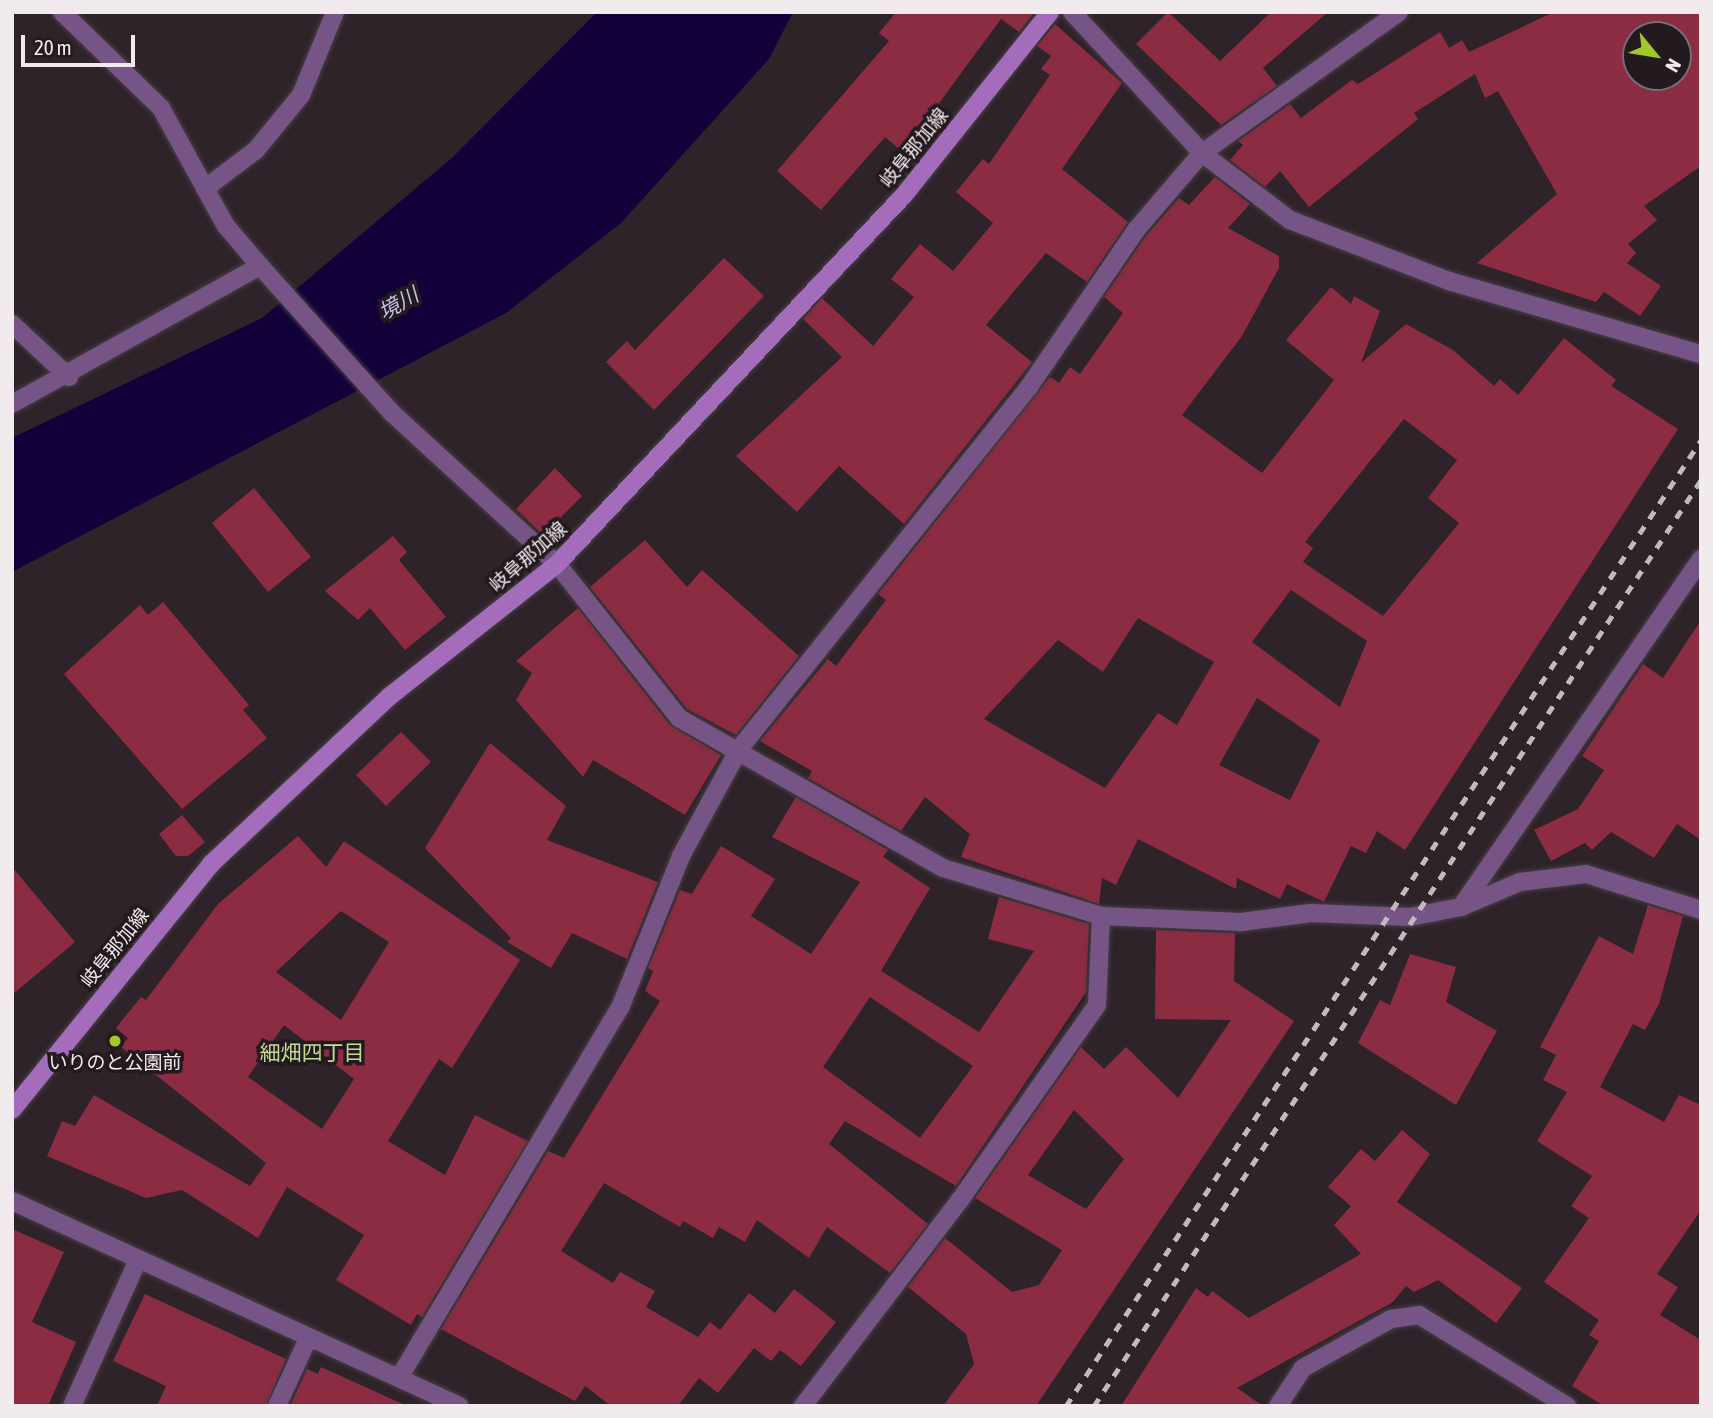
<!DOCTYPE html>
<html>
<head>
<meta charset="utf-8">
<style>
	body { margin:0 }
	#map { position:relative; width:1713px; height:1418px; overflow:hidden; background:#2d2329; font-family:"Asap Condensed","Noto Sans JP",sans-serif }
	div>[style] { position:absolute }
	[style*='--x'] { left:calc(var(--x)*1px); top:calc(var(--y)*1px); width:calc(var(--w)*1px); rotate:calc(var(--a)*1deg) }
	.water>* { inset:0; background:#12003a }
	.building>* { inset:0; background:#8c2c42 }
	.roads { filter:drop-shadow(0 0 2px #483f45) drop-shadow(0 0 2px #483f45) }
	.minor>* { height:18px; margin:-9px; padding:0 9px; transform-origin:9px; border-radius:9px; background:#765586 }
	.tertiary>* { height:18px; margin:-9px; padding:0 9px; transform-origin:9px; border-radius:9px; background:#765586 }
	.secondary>* { height:18px; margin:-9px; padding:0 9px; transform-origin:9px; border-radius:9px; background:#a36dbc }
	.rail>* { height:5px; margin-top:-2.5px; transform-origin:0; background:repeating-linear-gradient(90deg,#c0b9bd 0 9px,transparent 0 18px) }
	.dots>* { width:19px; height:19px; translate:-50% -50%; box-sizing:border-box; border:4px solid #231a1f; border-radius:50% }
	span { translate:-50% -50%; white-space:nowrap; text-align:center; line-height:1.15; -webkit-text-stroke:7px #231a1f; paint-order:stroke }
	.street-label { font-size:19px; color:#f1ebee }
	.poi-label { font-size:19px; color:#f1ebee }
	.water-label { font-size:21px; color:#c2c0ee; font-style:italic }
	.neighbourhood-label { font-size:21px; color:#c4dc92 }
	.frame { position:absolute; inset:0; border:14px solid #f1ebee; pointer-events:none }
	.north { position:absolute; left:1622px; top:21px; width:70px; height:70px; box-sizing:border-box; background:#231a1f; border:2px solid #756e72; border-radius:50%; rotate:120deg; font-size:19px; font-weight:700; line-height:28px; text-align:center; color:#f1ebee }
	.north::after { content:''; display:block; margin:auto; width:24px; height:32px; background:#a3c927; clip-path:polygon(50% 0,100% 100%,50% 72%,0 100%) }
	.scale { position:absolute; left:21px; top:35px; width:114px; height:32px; box-sizing:border-box; border:4px solid #f1ebee; border-top:0; padding-left:9px; font-size:21px; line-height:24px; white-space:nowrap; color:#f1ebee; -webkit-text-stroke:5px #231a1f; paint-order:stroke }
</style>
</head>
<body>
<div id="map">
	<div class="water">
		<i style="clip-path:polygon(597px 12px,793px 12px,769px 59px,621px 223px,506px 313px,12px 572px,12px 438px,262px 318px,453px 157px)"></i>
	</div>
	<div class="building">
		<i style="clip-path:polygon(896px 12px,1035px 12px,1019px 32px,1001px 19px,903px 152px,885px 137px,821px 210px,777px 171px,889px 41px,879px 33px)"></i>
		<i style="clip-path:polygon(1168px 12px,1220px 61px,1271px 12px,1328px 12px,1263px 68px,1277px 86px,1221px 125px,1136px 44px)"></i>
		<i style="clip-path:polygon(evenodd,1554px 12px,1701px 12px,1701px 166px,1644px 206px,1657px 220px,1628px 244px,1636px 253px,1627px 263px,1661px 286px,1640px 316px,1604px 292px,1596px 302px,1477px 263px,1557px 194px,1498px 91px,1485px 98px,1475px 74px,1414px 113px,1418px 119px,1309px 207px,1280px 171px,1265px 187px,1230px 160px,1243px 145px,1238px 141px,1290px 104px,1301px 118px,1352px 80px,1358px 84px,1440px 32px,1449px 48px,1462px 40px,1469px 52px,1554px 12px,1636px 35px,1678px 35px,1678px 77px,1636px 77px,1636px 35px)"></i>
		<i style="clip-path:polygon(1055px 24px,1122px 83px,1062px 169px,1128px 222px,1087px 282px,1046px 253px,986px 325px,1032px 362px,904px 524px,839px 466px,797px 512px,736px 456px,842px 357px,803px 319px,822px 298px,873px 346px,914px 297px,891px 279px,920px 244px,953px 271px,993px 223px,956px 192px,983px 159px,989px 164px,1050px 75px,1041px 69px,1051px 56px,1037px 46px)"></i>
		<i style="clip-path:polygon(evenodd,1215px 177px,1250px 204px,1228px 228px,1279px 256px,1279px 268px,1242px 336px,1182px 415px,1262px 473px,1334px 380px,1286px 340px,1331px 287px,1351px 304px,1354px 296px,1380px 311px,1361px 363px,1406px 324px,1453px 350px,1494px 386px,1500px 379px,1518px 395px,1564px 338px,1616px 380px,1611px 386px,1678px 429px,1405px 850px,1377px 831px,1366px 853px,1351px 846px,1324px 902px,1287px 884px,1280px 899px,1237px 878px,1236px 889px,1138px 839px,1116px 885px,1102px 878px,1099px 904px,961px 857px,970px 834px,925px 797px,901px 831px,808px 778px,812px 771px,760px 741px,828px 659px,836px 666px,886px 600px,878px 594px,1050px 377px,1059px 383px,1070px 367px,1080px 374px,1123px 313px,1104px 297px,1145px 237px,1179px 198px,1189px 205px,1215px 177px,1404px 419px,1457px 460px,1428px 498px,1459px 523px,1383px 616px,1303px 562px,1313px 548px,1305px 542px,1404px 419px,1215px 177px,1291px 590px,1367px 641px,1340px 707px,1252px 642px,1291px 590px,1215px 177px,1138px 618px,1214px 662px,1177px 725px,1158px 713px,1105px 788px,984px 719px,1058px 640px,1103px 672px,1138px 618px,1215px 177px,1257px 698px,1320px 740px,1290px 800px,1219px 765px,1257px 698px)"></i>
		<i style="clip-path:polygon(724px 258px,764px 296px,654px 410px,606px 362px,627px 341px,635px 350px)"></i>
		<i style="clip-path:polygon(555px 468px,582px 496px,543px 535px,516px 509px)"></i>
		<i style="clip-path:polygon(254px 488px,311px 557px,268px 592px,212px 523px)"></i>
		<i style="clip-path:polygon(393px 536px,407px 552px,399px 560px,446px 617px,405px 650px,370px 608px,358px 620px,325px 591px)"></i>
		<i style="clip-path:polygon(645px 540px,687px 587px,702px 570px,799px 656px,736px 735px,687px 709px,590px 587px)"></i>
		<i style="clip-path:polygon(163px 602px,249px 705px,243px 710px,267px 738px,182px 809px,64px 674px,140px 605px,148px 615px)"></i>
		<i style="clip-path:polygon(578px 608px,670px 725px,721px 755px,685px 815px,593px 760px,583px 777px,516px 700px,532px 673px,516px 661px)"></i>
		<i style="clip-path:polygon(1701px 620px,1701px 840px,1677px 824px,1654px 858px,1611px 832px,1592px 850px,1585px 843px,1551px 861px,1534px 830px,1578px 809px,1604px 770px,1582px 756px,1643px 664px,1663px 678px)"></i>
		<i style="clip-path:polygon(401px 732px,431px 762px,386px 806px,356px 775px)"></i>
		<i style="clip-path:polygon(490px 743px,566px 806px,547px 840px,658px 882px,627px 959px,572px 933px,551px 968px,507px 942px,511px 938px,425px 848px)"></i>
		<i style="clip-path:polygon(evenodd,796px 797px,888px 850px,883px 857px,930px 888px,881px 971px,979px 1032px,1034px 951px,988px 939px,999px 897px,1089px 924px,1086px 992px,956px 1186px,845px 1121px,829px 1144px,928px 1224px,890px 1273px,827px 1227px,809px 1258px,757px 1220px,745px 1242px,719px 1227px,713px 1238px,683px 1221px,680px 1227px,604px 1183px,561px 1251px,613px 1283px,620px 1272px,655px 1291px,646px 1307px,698px 1337px,710px 1322px,720px 1330px,749px 1293px,775px 1313px,794px 1289px,836px 1322px,801px 1366px,780px 1350px,771px 1361px,754px 1348px,718px 1393px,699px 1378px,678px 1406px,611px 1406px,585px 1386px,575px 1401px,441px 1329px,548px 1151px,564px 1158px,660px 1001px,645px 991px,653px 971px,648px 968px,680px 890px,692px 894px,721px 846px,775px 879px,751px 916px,811px 954px,860px 882px,772px 837px,796px 797px,870px 997px,973px 1066px,920px 1138px,823px 1067px,870px 997px)"></i>
		<i style="clip-path:polygon(182px 815px,205px 842px,188px 856px,176px 856px,159px 834px)"></i>
		<i style="clip-path:polygon(evenodd,298px 836px,326px 867px,344px 841px,520px 960px,452px 1068px,439px 1059px,388px 1141px,445px 1175px,475px 1115px,528px 1141px,422px 1317px,417px 1314px,411px 1325px,336px 1280px,364px 1235px,287px 1187px,258px 1238px,182px 1190px,146px 1198px,47px 1156px,62px 1121px,75px 1126px,94px 1095px,250px 1186px,266px 1163px,121px 1047px,128px 1038px,116px 1028px,141px 997px,146px 1000px,218px 904px,298px 836px,341px 911px,389px 942px,341px 1020px,276px 972px,341px 911px,298px 836px,284px 1025px,354px 1079px,322px 1129px,248px 1077px,284px 1025px)"></i>
		<i style="clip-path:polygon(12px 867px,75px 942px,12px 995px)"></i>
		<i style="clip-path:polygon(1648px 905px,1683px 916px,1659px 1004px,1645px 1030px,1633px 1024px,1600px 1087px,1664px 1122px,1679px 1095px,1701px 1105px,1701px 1210px,1657px 1274px,1678px 1287px,1660px 1315px,1701px 1340px,1701px 1406px,1604px 1406px,1572px 1386px,1599px 1341px,1589px 1335px,1599px 1320px,1544px 1282px,1589px 1218px,1571px 1206px,1592px 1176px,1537px 1141px,1567px 1092px,1543px 1080px,1556px 1055px,1540px 1047px,1599px 936px,1633px 954px)"></i>
		<i style="clip-path:polygon(evenodd,1156px 930px,1235px 933px,1234px 981px,1294px 1021px,1036px 1406px,943px 1406px,974px 1364px,966px 1334px,908px 1287px,945px 1238px,1012px 1292px,1039px 1285px,1062px 1250px,975px 1198px,1081px 1047px,1104px 1069px,1126px 1047px,1178px 1098px,1231px 1020px,1155px 1019px,1156px 930px,1074px 1110px,1124px 1159px,1086px 1209px,1028px 1175px,1074px 1110px)"></i>
		<i style="clip-path:polygon(1410px 954px,1456px 967px,1446px 1002px,1497px 1031px,1456px 1105px,1358px 1043px,1380px 1000px,1390px 1005px)"></i>
		<i style="clip-path:polygon(1402px 1130px,1430px 1154px,1397px 1202px,1522px 1288px,1496px 1323px,1438px 1280px,1414px 1292px,1406px 1286px,1393px 1302px,1237px 1388px,1263px 1406px,1121px 1406px,1196px 1288px,1208px 1297px,1212px 1291px,1249px 1318px,1361px 1254px,1334px 1225px,1351px 1206px,1328px 1187px,1361px 1149px,1375px 1161px)"></i>
		<i style="clip-path:polygon(12px 1229px,64px 1252px,32px 1322px,76px 1342px,48px 1406px,12px 1406px)"></i>
		<i style="clip-path:polygon(145px 1294px,286px 1359px,266px 1406px,157px 1406px,166px 1386px,113px 1361px)"></i>
		<i style="clip-path:polygon(321px 1367px,407px 1406px,290px 1406px,307px 1369px,318px 1374px)"></i>
	</div>
	<div class="roads">
		<div class="minor">
			<i style="--x:62;--y:12;--w:138;--a:44.1"></i>
			<i style="--x:161;--y:108;--w:135;--a:61.2"></i>
			<i style="--x:226;--y:226;--w:52;--a:49.6"></i>
			<i style="--x:260;--y:266;--w:198;--a:48.1"></i>
			<i style="--x:392;--y:413;--w:224;--a:42.5"></i>
			<i style="--x:557;--y:564;--w:196;--a:51.6"></i>
			<i style="--x:679;--y:718;--w:304;--a:29.6"></i>
			<i style="--x:943;--y:868;--w:165;--a:16.9"></i>
			<i style="--x:1101;--y:916;--w:140;--a:2.5"></i>
			<i style="--x:1241;--y:922;--w:71;--a:-7.3"></i>
			<i style="--x:1311;--y:913;--w:99;--a:2.3"></i>
			<i style="--x:1410;--y:917;--w:52;--a:-11.1"></i>
			<i style="--x:1461;--y:907;--w:64;--a:-23"></i>
			<i style="--x:1520;--y:882;--w:66;--a:-6.9"></i>
			<i style="--x:1586;--y:874;--w:121;--a:17.4"></i>
			<i style="--x:1072;--y:12;--w:192;--a:47.3"></i>
			<i style="--x:1202;--y:153;--w:111;--a:37.3"></i>
			<i style="--x:1290;--y:220;--w:170;--a:21"></i>
			<i style="--x:1449;--y:281;--w:262;--a:16.2"></i>
			<i style="--x:207;--y:187;--w:61;--a:-37.1"></i>
			<i style="--x:256;--y:150;--w:71;--a:-50.7"></i>
			<i style="--x:301;--y:95;--w:90;--a:-67.7"></i>
			<i style="--x:12;--y:324;--w:78;--a:42.9"></i>
			<i style="--x:12;--y:404;--w:284;--a:-29.1"></i>
			<i style="--x:1461;--y:907;--w:423;--a:-55.4"></i>
			<i style="--x:399;--y:1378;--w:431;--a:-59.2"></i>
			<i style="--x:620;--y:1008;--w:164;--a:-68.1"></i>
			<i style="--x:681;--y:856;--w:122;--a:-61.5"></i>
			<i style="--x:739;--y:749;--w:464;--a:-51.3"></i>
			<i style="--x:1029;--y:387;--w:190;--a:-55.7"></i>
			<i style="--x:1136;--y:230;--w:101;--a:-49.4"></i>
			<i style="--x:1202;--y:153;--w:242;--a:-35.6"></i>
			<i style="--x:72;--y:1406;--w:160;--a:-65.7"></i>
			<i style="--x:277;--y:1406;--w:74;--a:-65.2"></i>
			<i style="--x:803;--y:1406;--w:259;--a:-52.7"></i>
			<i style="--x:960;--y:1200;--w:238;--a:-54.9"></i>
			<i style="--x:1097;--y:1005;--w:89;--a:-87.4"></i>
			<i style="--x:1278;--y:1406;--w:45;--a:-56.7"></i>
			<i style="--x:1303;--y:1368;--w:101;--a:-29.1"></i>
			<i style="--x:1391;--y:1319;--w:28;--a:-8"></i>
			<i style="--x:1419;--y:1315;--w:174;--a:31.6"></i>
		</div>
		<div class="tertiary">
			<i style="--x:12;--y:1201;--w:492;--a:24.6"></i>
		</div>
		<div class="secondary">
			<i style="--x:12;--y:1110;--w:316;--a:-51"></i>
			<i style="--x:211;--y:864;--w:245;--a:-43.2"></i>
			<i style="--x:390;--y:696;--w:213;--a:-38.3"></i>
			<i style="--x:557;--y:564;--w:507;--a:-46.76"></i>
			<i style="--x:904;--y:195;--w:234;--a:-51.4"></i>
		</div>
	</div>
	<div class="rail">
		<i style="--x:1066;--y:1406;--w:1156;--a:-56.68"></i>
		<i style="--x:1094;--y:1406;--w:1107;--a:-56.75"></i>
	</div>
	<div class="dots">
		<i style="left:115px;top:1041px;background:#a3c927"></i>
	</div>
	<div class="street-label">
		<span style="left:914px;top:148px;rotate:-51deg">岐阜那加線</span>
		<span style="left:528px;top:557px;rotate:-41deg">岐阜那加線</span>
		<span style="left:115px;top:948px;rotate:-51deg">岐阜那加線</span>
	</div>
	<div class="poi-label">
		<span style="left:115px;top:1063px">いりのと公園前</span>
	</div>
	<div class="water-label">
		<span style="left:398px;top:303px;rotate:-30deg">境川</span>
	</div>
	<div class="neighbourhood-label">
		<span style="left:312px;top:1052px">細畑四丁目</span>
	</div>
	<div class="frame"></div>
	<div class="north">N</div>
	<div class="scale">20 m</div>
</div>
</body>
</html>
